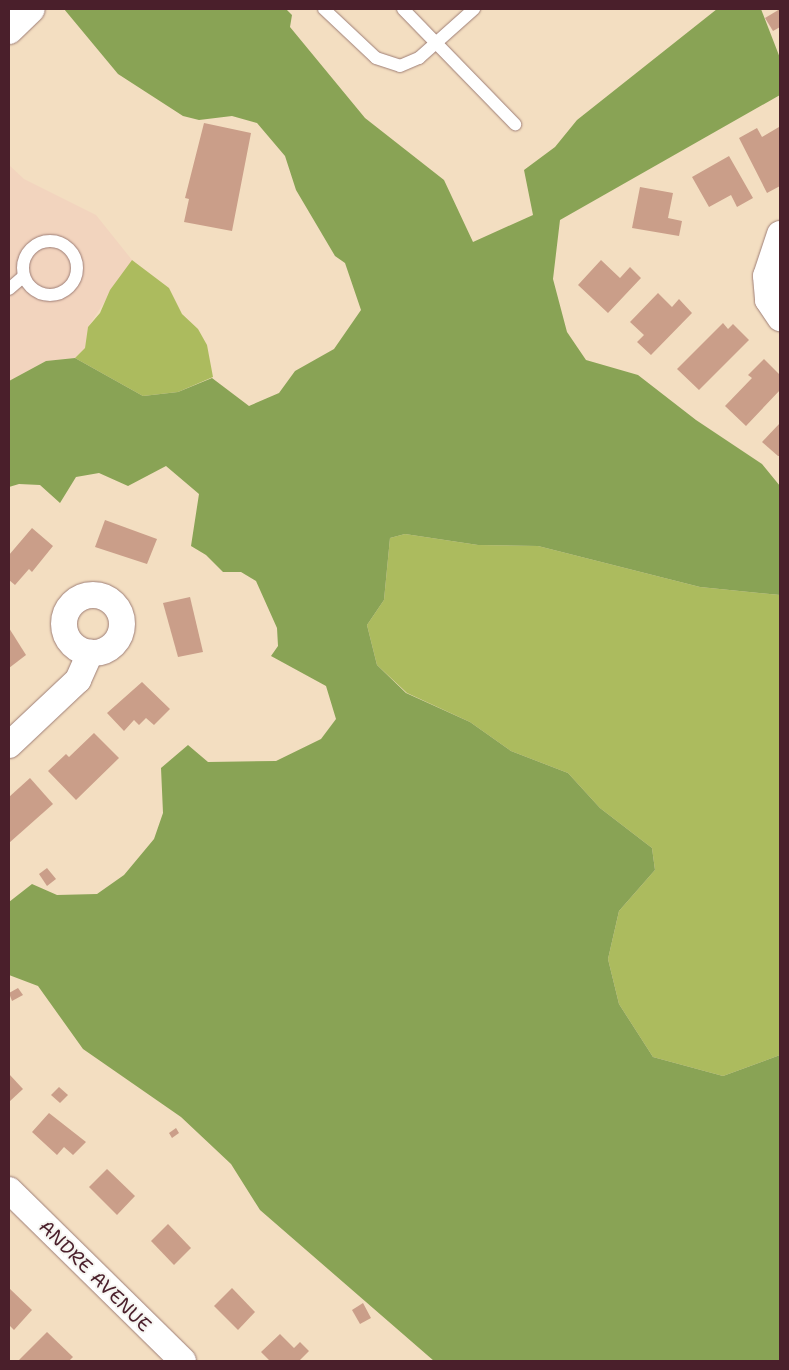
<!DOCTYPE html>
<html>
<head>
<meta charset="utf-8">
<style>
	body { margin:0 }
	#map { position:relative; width:789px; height:1370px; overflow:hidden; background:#f3dec1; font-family:"Shantell Sans",sans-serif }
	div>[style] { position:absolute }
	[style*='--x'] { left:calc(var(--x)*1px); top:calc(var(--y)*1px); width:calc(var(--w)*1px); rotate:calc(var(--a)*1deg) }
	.built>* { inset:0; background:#f2d4be }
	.green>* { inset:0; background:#acbb5e }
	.forest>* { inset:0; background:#89a355 }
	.building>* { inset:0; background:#ca9e89 }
	.roads { filter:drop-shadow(0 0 1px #9e7e76) drop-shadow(0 0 1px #9e7e76) }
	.service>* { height:12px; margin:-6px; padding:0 6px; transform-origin:6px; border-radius:6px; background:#fff }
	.service>.ring { margin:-6px; padding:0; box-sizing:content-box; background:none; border:12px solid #fff; border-radius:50% }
	.minor>* { height:26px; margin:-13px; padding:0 13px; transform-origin:13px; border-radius:13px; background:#fff }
	.minor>.ring { margin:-13px; padding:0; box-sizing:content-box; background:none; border:26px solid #fff; border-radius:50% }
	.primary>* { height:28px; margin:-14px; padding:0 14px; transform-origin:14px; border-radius:14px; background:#fff }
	span { translate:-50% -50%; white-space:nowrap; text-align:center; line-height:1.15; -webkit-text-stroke:4px #f6f6f2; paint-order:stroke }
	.street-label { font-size:19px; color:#4a1f2b }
	.frame { position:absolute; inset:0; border:10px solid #4a1f2b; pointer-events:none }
</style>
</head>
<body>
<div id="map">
	<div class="built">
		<i style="clip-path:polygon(9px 165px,24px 179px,96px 215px,132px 260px,88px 327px,85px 348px,75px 358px,46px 361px,9px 381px)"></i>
	</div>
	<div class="green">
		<i style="clip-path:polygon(132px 260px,169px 288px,182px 314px,198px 329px,207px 345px,213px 377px,178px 392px,143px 396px,75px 358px,85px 348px,88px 327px,100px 313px,110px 290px)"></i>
		<i style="clip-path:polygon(405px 534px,478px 545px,538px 546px,700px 587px,780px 595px,780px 1055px,723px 1076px,653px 1057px,619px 1004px,608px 959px,619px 911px,655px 870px,652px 848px,600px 808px,568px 773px,511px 751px,470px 722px,407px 693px,377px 665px,367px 625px,384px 600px,390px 538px)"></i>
	</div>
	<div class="forest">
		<i style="clip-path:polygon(64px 9px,286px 9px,292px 15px,290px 27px,365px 118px,444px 180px,473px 242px,533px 215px,524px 170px,555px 147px,577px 120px,717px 9px,761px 9px,780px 58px,780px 95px,560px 220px,553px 279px,567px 332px,586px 360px,638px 375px,696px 420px,762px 464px,780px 486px,780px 595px,700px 587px,538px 546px,478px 545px,405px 534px,390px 538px,384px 600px,367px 625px,377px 665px,406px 693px,470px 722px,511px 751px,568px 773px,600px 808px,652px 848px,655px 870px,619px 911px,608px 959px,619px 1004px,653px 1057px,723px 1076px,780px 1055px,780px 1361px,434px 1361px,260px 1210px,231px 1164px,181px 1117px,83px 1049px,38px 986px,9px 975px,9px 902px,32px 884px,57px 895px,97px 894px,124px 875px,154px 839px,163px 813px,161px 768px,188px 745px,208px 762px,276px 761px,321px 739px,336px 719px,326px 686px,271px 656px,278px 646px,277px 628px,256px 581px,241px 572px,223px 572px,206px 555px,191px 546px,199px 494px,166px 466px,128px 486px,99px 473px,76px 477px,60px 503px,40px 485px,19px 484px,9px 487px,9px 381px,46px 361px,75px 358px,143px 396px,178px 392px,212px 378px,249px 406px,279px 393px,295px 371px,334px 349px,361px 310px,345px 263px,335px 256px,296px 190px,285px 156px,257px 123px,232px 116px,199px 120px,183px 116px,118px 74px)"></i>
	</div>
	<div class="building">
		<i style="clip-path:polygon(780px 9px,780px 27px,773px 31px,765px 18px)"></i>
		<i style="clip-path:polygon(204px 123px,251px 133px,232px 231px,184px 222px,189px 199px,185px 198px)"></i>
		<i style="clip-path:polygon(779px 127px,780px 186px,767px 193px,739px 138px,757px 128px,762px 137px)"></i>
		<i style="clip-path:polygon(729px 156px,753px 198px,737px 207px,731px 195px,709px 207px,692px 177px)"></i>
		<i style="clip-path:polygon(640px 187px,673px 193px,668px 218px,682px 221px,679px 236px,632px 228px)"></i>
		<i style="clip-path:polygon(601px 260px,620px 278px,630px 267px,641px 278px,608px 313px,578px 285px)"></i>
		<i style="clip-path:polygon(658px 293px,672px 307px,679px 299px,692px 313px,651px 355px,637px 342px,644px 335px,630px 322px)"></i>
		<i style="clip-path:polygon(723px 323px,728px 329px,733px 324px,749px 340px,699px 390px,677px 369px)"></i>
		<i style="clip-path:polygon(764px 359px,780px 375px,780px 390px,746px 426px,725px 406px,752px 378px,748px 375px)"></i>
		<i style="clip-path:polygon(780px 423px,780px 456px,778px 456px,762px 442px)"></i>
		<i style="clip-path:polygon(105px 520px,157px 539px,147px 564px,95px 547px)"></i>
		<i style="clip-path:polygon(32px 528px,53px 546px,32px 572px,29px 569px,15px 585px,9px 580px,9px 555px)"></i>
		<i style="clip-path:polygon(190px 597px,203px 652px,178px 657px,163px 603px)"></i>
		<i style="clip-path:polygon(9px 628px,26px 655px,9px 668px)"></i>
		<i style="clip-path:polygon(142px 682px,170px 709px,154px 725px,146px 718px,139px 725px,134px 720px,124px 731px,107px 713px)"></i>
		<i style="clip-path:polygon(94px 733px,119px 758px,76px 800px,48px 771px,66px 754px,69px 757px)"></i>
		<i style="clip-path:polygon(30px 778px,53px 804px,9px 843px,9px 797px)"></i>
		<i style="clip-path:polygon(47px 868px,56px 879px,47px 886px,39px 874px)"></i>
		<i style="clip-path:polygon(18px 988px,23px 995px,12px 1001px,9px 993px)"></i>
		<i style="clip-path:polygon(9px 1074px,23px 1089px,9px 1102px)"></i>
		<i style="clip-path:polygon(59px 1087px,68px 1095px,60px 1103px,51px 1095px)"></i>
		<i style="clip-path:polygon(49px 1113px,86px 1142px,73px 1155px,64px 1147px,57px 1155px,32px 1132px)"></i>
		<i style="clip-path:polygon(176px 1128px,179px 1133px,172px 1138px,169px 1133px)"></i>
		<i style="clip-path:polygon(107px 1169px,135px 1196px,117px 1215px,89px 1187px)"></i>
		<i style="clip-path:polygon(168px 1224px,191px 1248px,174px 1265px,151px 1241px)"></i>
		<i style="clip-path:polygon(9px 1288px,32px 1310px,14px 1330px,9px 1325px)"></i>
		<i style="clip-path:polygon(232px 1288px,255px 1312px,238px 1330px,214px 1306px)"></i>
		<i style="clip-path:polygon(363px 1303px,371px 1318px,360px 1324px,352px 1310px)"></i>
		<i style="clip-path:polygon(47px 1332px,73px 1357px,69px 1361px,18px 1361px)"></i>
		<i style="clip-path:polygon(280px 1334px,294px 1348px,300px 1342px,309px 1351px,299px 1361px,270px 1361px,261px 1352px)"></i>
	</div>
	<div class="roads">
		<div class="service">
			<i style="--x:324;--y:9;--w:71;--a:43.3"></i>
			<i style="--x:376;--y:58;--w:25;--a:18"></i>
			<i style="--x:400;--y:66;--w:21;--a:-23"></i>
			<i style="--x:419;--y:58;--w:74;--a:-41.7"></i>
			<i style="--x:403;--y:9;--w:161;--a:45.8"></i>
			<i class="ring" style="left:23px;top:241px;width:42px;height:42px"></i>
			<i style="--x:9;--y:289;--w:18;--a:-41"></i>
		</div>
		<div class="minor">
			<i style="--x:780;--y:234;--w:44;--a:108.4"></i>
			<i style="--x:766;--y:276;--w:24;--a:85"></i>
			<i style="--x:768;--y:300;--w:22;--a:56"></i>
			<i class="ring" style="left:64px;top:595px;width:32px;height:32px"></i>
			<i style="--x:9;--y:745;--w:95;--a:-43.3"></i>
			<i style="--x:78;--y:680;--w:30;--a:-66"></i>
			<i style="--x:9;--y:1190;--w:244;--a:44.5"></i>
		</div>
		<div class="primary">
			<i style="--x:9;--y:30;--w:30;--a:-44"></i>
		</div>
	</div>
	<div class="street-label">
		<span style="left:95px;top:1276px;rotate:45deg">ANDRE AVENUE</span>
	</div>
	<div class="frame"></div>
</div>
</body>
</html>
